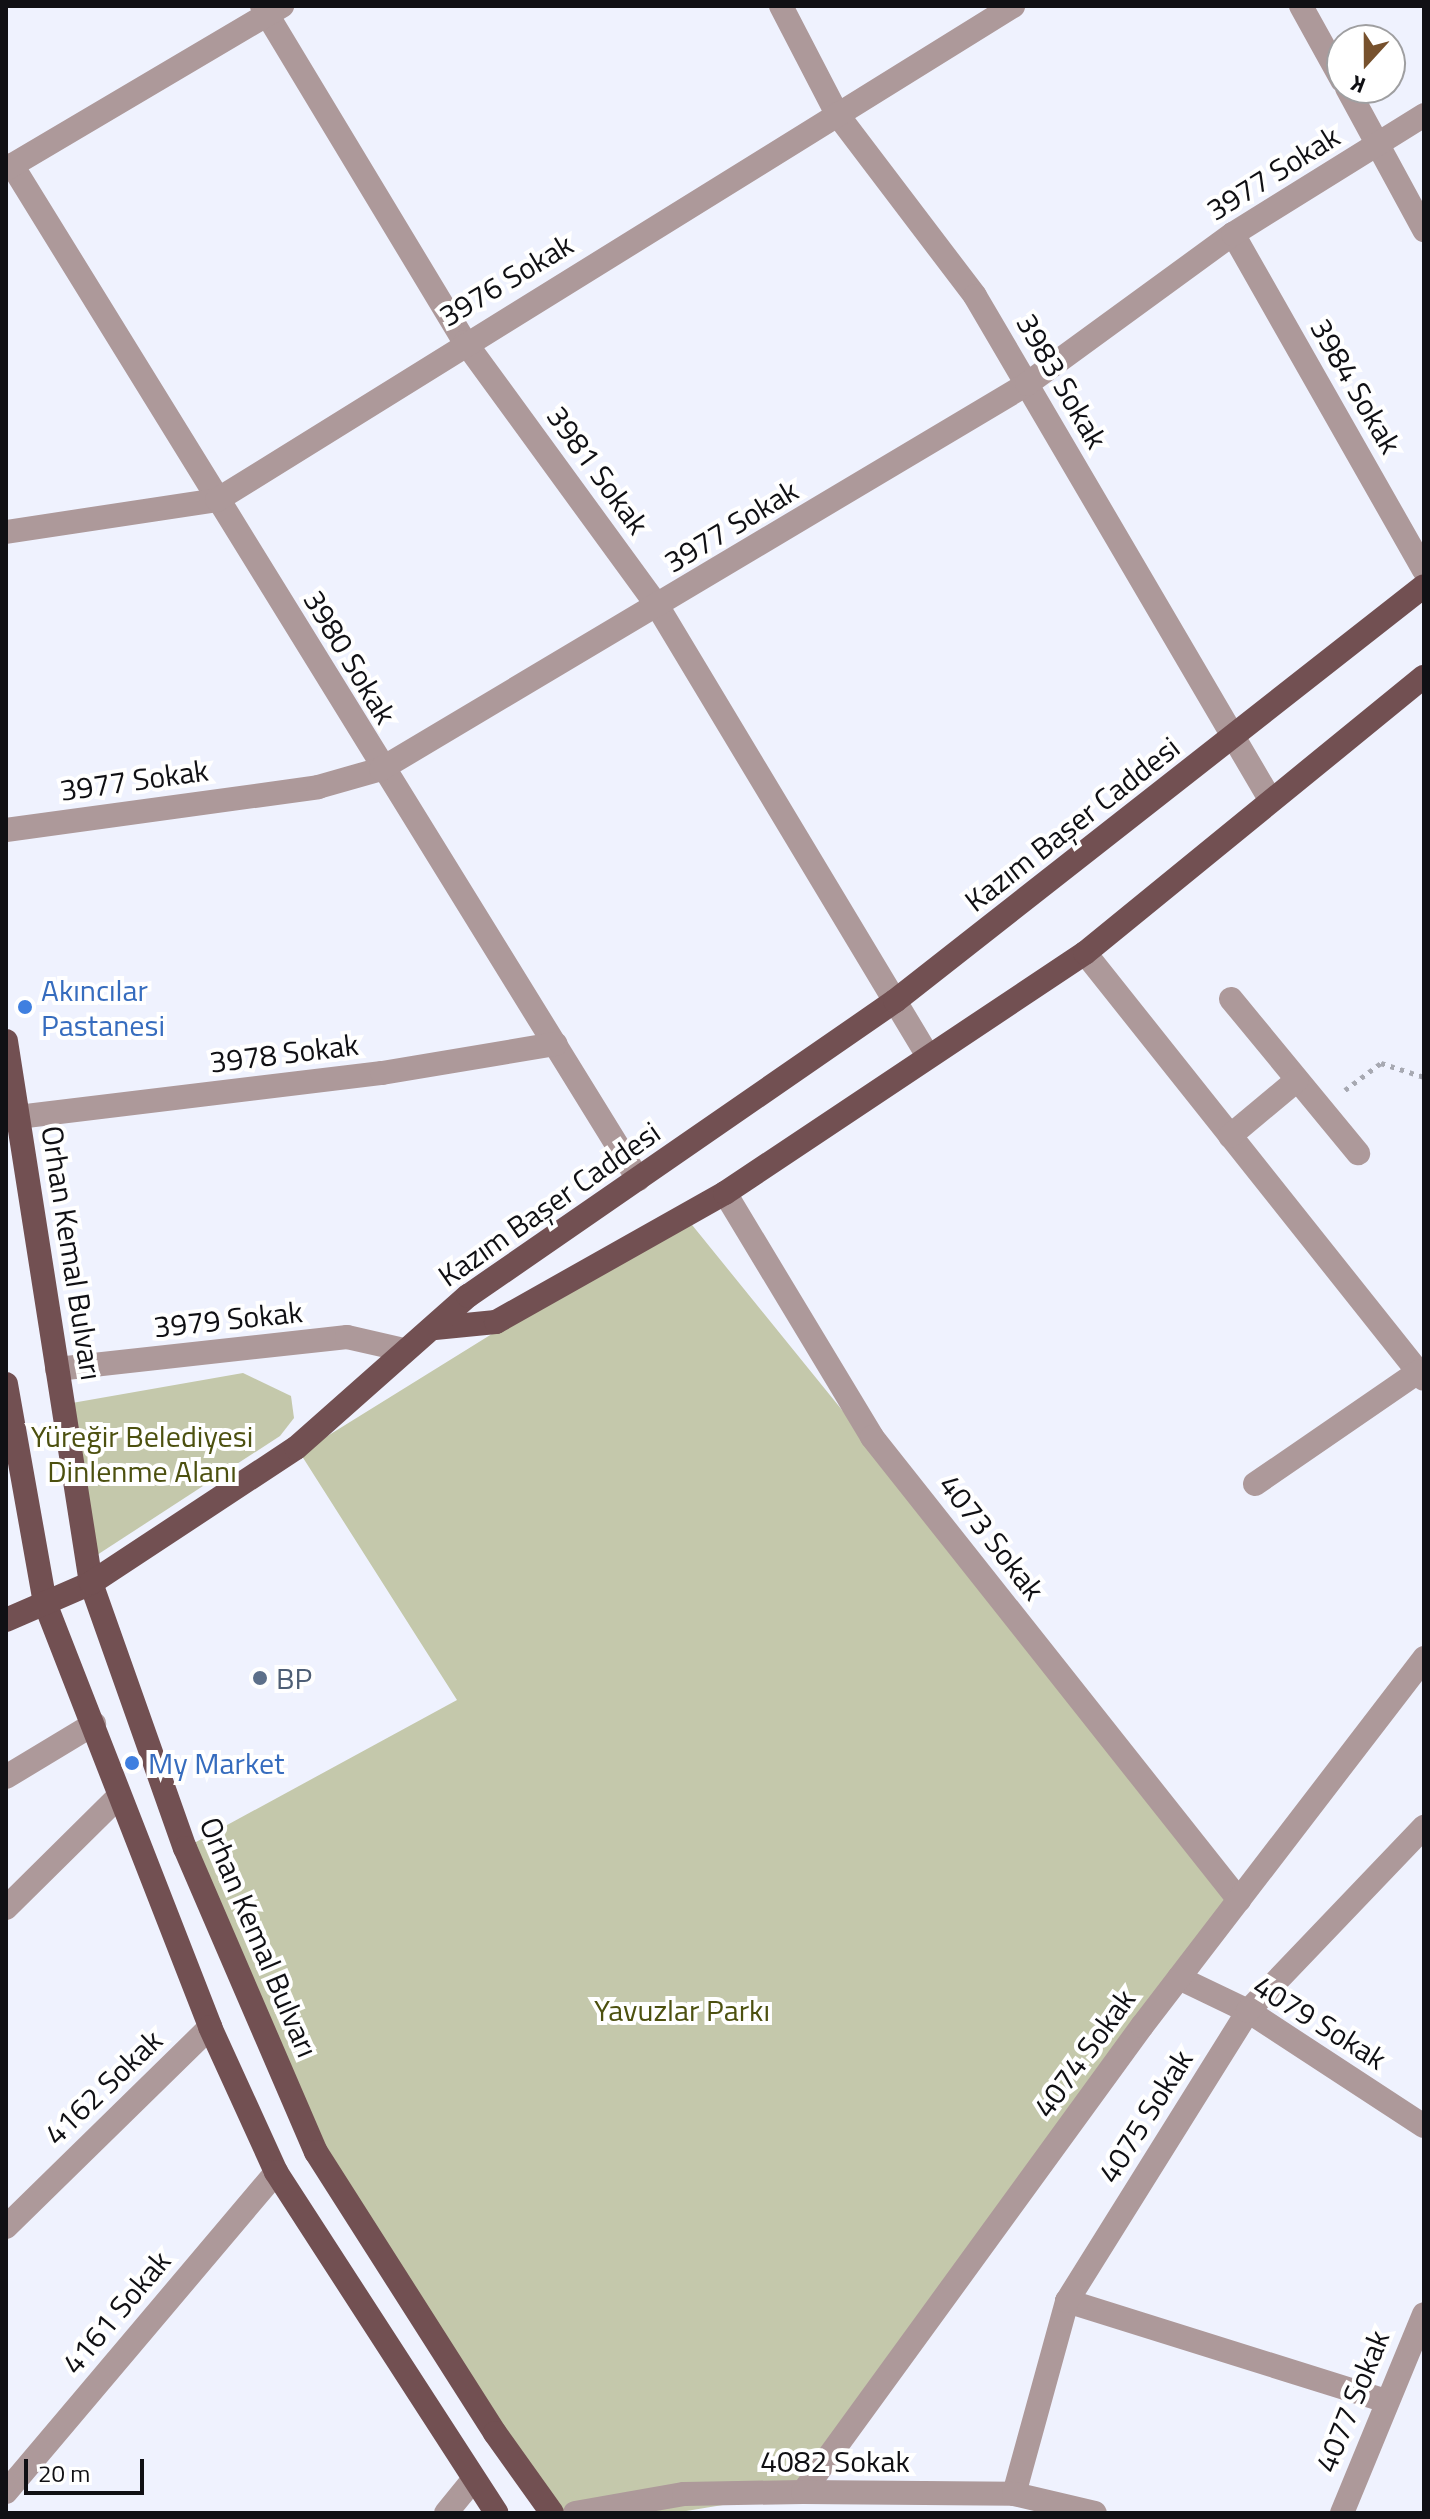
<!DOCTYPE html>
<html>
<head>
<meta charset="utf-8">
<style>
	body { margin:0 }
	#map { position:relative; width:1430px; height:2519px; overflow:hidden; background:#eff2fe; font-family:"Titillium Web",sans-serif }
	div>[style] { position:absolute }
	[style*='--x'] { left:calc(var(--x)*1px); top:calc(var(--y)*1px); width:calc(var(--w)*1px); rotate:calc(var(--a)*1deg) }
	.green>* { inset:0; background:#c4c8ab }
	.path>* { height:5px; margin-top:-2.5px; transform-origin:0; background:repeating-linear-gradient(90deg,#a7a9b2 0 4px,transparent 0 10px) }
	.minor>* { height:24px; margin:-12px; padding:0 12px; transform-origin:12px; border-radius:12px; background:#ad999a }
	.major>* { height:24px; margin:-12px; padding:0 12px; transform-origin:12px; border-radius:12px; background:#725052 }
	.dots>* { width:22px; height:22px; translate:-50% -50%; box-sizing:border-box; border:4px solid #fff; border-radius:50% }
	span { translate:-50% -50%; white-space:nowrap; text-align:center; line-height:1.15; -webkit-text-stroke:8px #fff; paint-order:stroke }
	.street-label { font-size:30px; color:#101014 }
	.shop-label { font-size:30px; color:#366cbe }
	.left { translate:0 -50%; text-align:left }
	.park-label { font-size:30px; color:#4c500f }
	.service-label { font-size:30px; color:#4e5e75 }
	.frame { position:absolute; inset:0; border:8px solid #101014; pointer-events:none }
	.north { position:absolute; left:1326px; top:24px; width:80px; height:80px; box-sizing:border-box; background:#fff; border:2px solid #9f9fa1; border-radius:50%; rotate:201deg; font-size:22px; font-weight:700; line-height:32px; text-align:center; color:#101014 }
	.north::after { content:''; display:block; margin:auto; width:28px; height:36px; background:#77512d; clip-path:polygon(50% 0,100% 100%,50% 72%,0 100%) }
	.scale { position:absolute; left:24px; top:2459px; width:120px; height:36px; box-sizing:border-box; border:4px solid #101014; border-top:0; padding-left:10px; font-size:24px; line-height:28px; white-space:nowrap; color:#101014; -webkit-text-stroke:6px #fff; paint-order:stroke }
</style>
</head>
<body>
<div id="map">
	<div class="green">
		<i style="clip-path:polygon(684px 1215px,1239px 1900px,803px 2492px,674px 2513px,553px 2513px,316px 2152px,185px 1848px,457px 1700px,300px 1453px)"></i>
		<i style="clip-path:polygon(243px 1373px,291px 1396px,294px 1418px,280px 1436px,97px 1555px,72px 1403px)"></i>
	</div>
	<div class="path">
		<i style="--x:1345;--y:1090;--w:45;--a:-36.9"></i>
		<i style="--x:1381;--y:1063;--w:45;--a:18"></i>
	</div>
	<div class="minor">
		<i style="--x:262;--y:6;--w:393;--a:58.9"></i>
		<i style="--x:465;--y:342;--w:328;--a:53.9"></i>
		<i style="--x:658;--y:607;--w:524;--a:58.98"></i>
		<i style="--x:781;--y:6;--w:122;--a:62.6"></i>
		<i style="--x:837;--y:114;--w:228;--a:52.8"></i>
		<i style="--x:975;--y:296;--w:585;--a:59.62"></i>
		<i style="--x:1301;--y:6;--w:85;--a:61"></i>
		<i style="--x:1347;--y:88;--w:162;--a:61.5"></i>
		<i style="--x:12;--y:165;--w:1192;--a:58.31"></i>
		<i style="--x:6;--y:169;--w:321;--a:-30.6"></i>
		<i style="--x:1233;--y:234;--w:386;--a:60.4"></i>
		<i style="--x:6;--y:532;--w:213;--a:-8.6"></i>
		<i style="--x:217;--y:500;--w:937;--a:-31.82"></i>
		<i style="--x:6;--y:830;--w:315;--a:-7.8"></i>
		<i style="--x:318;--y:787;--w:66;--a:-15.9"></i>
		<i style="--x:381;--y:769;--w:752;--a:-30.79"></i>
		<i style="--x:1027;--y:384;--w:255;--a:-36.1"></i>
		<i style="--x:1233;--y:234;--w:225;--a:-31.9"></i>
		<i style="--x:1085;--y:953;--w:544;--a:51.49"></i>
		<i style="--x:1231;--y:999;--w:200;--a:50.5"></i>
		<i style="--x:18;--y:1117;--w:367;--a:-6.9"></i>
		<i style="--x:382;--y:1073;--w:176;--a:-9.5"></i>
		<i style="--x:1230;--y:1136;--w:87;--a:-39.9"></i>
		<i style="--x:725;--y:1193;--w:285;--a:58.9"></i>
		<i style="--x:872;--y:1437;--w:591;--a:51.6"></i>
		<i style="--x:57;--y:1369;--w:292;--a:-6.3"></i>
		<i style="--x:347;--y:1337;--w:58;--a:12.8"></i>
		<i style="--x:1255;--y:1484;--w:198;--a:-34.5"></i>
		<i style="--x:6;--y:1777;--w:103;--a:-31.1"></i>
		<i style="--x:6;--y:1908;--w:158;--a:-44.7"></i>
		<i style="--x:1179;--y:1978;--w:76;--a:25.6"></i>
		<i style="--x:1248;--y:2011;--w:210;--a:33.2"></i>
		<i style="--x:6;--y:2227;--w:286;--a:-44.4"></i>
		<i style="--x:1067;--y:2301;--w:334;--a:17.4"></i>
		<i style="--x:6;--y:2492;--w:419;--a:-49.8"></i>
		<i style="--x:803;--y:2492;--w:576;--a:-53.97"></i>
		<i style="--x:1142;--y:2026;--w:464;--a:-52.5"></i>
		<i style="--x:1014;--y:2494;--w:200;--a:-74.6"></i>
		<i style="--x:1067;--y:2301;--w:342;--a:-58"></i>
		<i style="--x:1248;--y:2011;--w:255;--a:-46.3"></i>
		<i style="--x:446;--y:2513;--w:43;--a:-50.7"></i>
		<i style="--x:575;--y:2513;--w:111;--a:-9.9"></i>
		<i style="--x:684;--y:2494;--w:119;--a:-1"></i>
		<i style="--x:803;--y:2492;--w:211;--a:0.5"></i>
		<i style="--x:1014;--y:2494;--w:83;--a:13.2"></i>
		<i style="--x:1342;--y:2513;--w:215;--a:-67.6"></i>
	</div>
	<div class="major">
		<i style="--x:6;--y:1041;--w:549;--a:81.09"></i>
		<i style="--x:91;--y:1583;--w:281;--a:70.5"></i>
		<i style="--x:185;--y:1848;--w:331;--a:66.7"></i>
		<i style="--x:316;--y:2152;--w:333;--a:57.5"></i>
		<i style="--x:495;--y:2433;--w:98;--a:54.5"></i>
		<i style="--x:435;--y:1328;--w:61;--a:-5.6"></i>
		<i style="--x:496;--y:1322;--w:263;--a:-29.4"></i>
		<i style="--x:725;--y:1193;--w:433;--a:-33.7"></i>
		<i style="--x:1085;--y:953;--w:437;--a:-39.2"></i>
		<i style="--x:6;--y:1384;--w:222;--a:79.9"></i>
		<i style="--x:45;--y:1603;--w:455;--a:68.7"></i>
		<i style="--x:210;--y:2027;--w:159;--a:65.5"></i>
		<i style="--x:276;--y:2172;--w:406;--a:57.1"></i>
		<i style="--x:6;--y:1620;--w:93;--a:-23.5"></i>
		<i style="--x:91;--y:1583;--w:245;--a:-33.4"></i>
		<i style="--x:296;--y:1448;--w:230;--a:-41.5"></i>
		<i style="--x:468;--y:1296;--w:519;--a:-34.64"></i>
		<i style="--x:895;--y:1001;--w:672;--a:-38.11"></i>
	</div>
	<div class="dots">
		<i style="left:25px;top:1007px;background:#3f7fe0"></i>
		<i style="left:260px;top:1678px;background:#5c6f8a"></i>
		<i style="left:132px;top:1763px;background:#3f7fe0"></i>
	</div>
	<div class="street-label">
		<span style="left:1273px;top:173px;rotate:-32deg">3977 Sokak</span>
		<span style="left:506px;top:280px;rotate:-31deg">3976 Sokak</span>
		<span style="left:1062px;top:381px;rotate:60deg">3983 Sokak</span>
		<span style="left:1356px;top:386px;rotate:60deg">3984 Sokak</span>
		<span style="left:598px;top:470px;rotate:54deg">3981 Sokak</span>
		<span style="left:731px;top:526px;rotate:-31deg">3977 Sokak</span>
		<span style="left:350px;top:657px;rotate:59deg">3980 Sokak</span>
		<span style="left:134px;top:780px;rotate:-8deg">3977 Sokak</span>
		<span style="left:1072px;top:824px;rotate:-38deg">Kazım Başer Caddesi</span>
		<span style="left:284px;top:1053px;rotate:-7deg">3978 Sokak</span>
		<span style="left:549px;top:1204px;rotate:-35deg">Kazım Başer Caddesi</span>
		<span style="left:72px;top:1253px;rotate:81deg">Orhan Kemal Bulvarı</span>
		<span style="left:228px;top:1319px;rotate:-6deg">3979 Sokak</span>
		<span style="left:992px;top:1537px;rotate:52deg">4073 Sokak</span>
		<span style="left:259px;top:1937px;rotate:67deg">Orhan Kemal Bulvarı</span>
		<span style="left:1320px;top:2022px;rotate:32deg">4079 Sokak</span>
		<span style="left:1084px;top:2053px;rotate:-54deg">4074 Sokak</span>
		<span style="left:103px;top:2087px;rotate:-44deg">4162 Sokak</span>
		<span style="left:1145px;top:2116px;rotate:-58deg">4075 Sokak</span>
		<span style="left:116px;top:2312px;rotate:-50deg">4161 Sokak</span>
		<span style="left:1352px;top:2401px;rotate:-68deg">4077 Sokak</span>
		<span style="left:835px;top:2461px">4082 Sokak</span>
	</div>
	<div class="shop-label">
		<span class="left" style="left:41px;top:1007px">Akıncılar<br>Pastanesi</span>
		<span class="left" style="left:148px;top:1763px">My Market</span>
	</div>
	<div class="park-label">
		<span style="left:142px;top:1453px">Yüreğir Belediyesi<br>Dinlenme Alanı</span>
		<span style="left:682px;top:2010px">Yavuzlar Parkı</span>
	</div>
	<div class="service-label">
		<span class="left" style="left:276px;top:1678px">BP</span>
	</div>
	<div class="frame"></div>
	<div class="north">K</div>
	<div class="scale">20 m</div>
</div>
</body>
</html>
